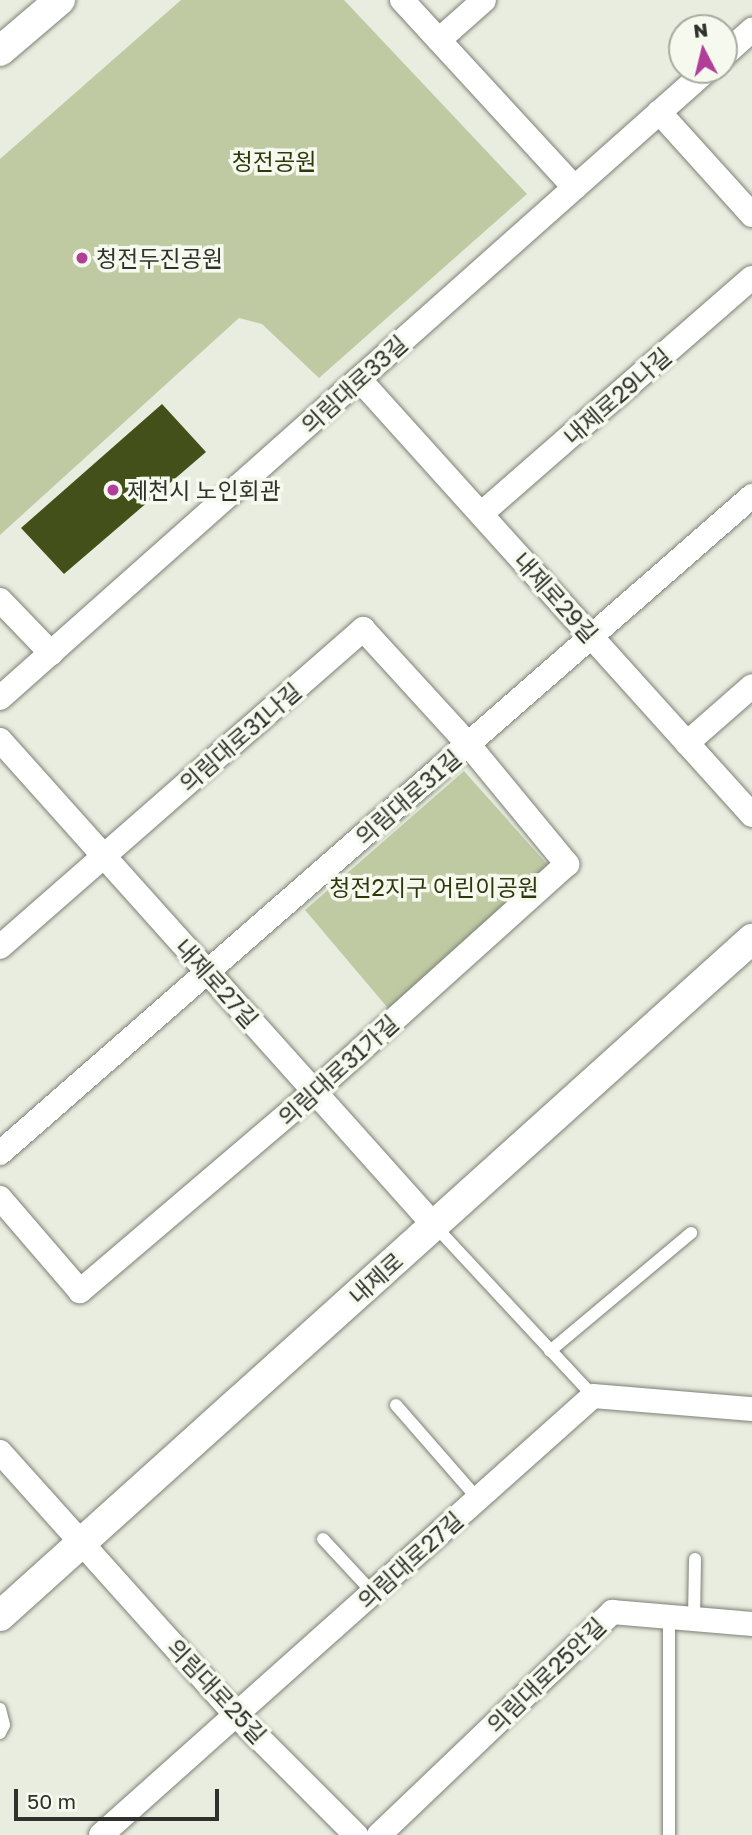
<!DOCTYPE html>
<html>
<head>
<meta charset="utf-8">
<style>
	body { margin:0 }
	#map { position:relative; width:752px; height:1835px; overflow:hidden; background:#e9ede0; font-family:"Golos Text","Noto Sans KR",sans-serif }
	div>[style] { position:absolute }
	[style*='--x'] { left:calc(var(--x)*1px); top:calc(var(--y)*1px); width:calc(var(--w)*1px); rotate:calc(var(--a)*1deg) }
	.green>* { inset:0; background:#bfcaa3 }
	.building>* { inset:0; background:#44501a }
	.roads { filter:drop-shadow(0 0 2px #7d8075) drop-shadow(0 0 2px #7d8075) }
	.service>* { height:12px; margin:-6px; padding:0 6px; transform-origin:6px; border-radius:6px; background:#fff }
	.minor>* { height:24px; margin:-12px; padding:0 12px; transform-origin:12px; border-radius:12px; background:#fff }
	.tertiary>* { height:30px; margin:-15px; padding:0 15px; transform-origin:15px; border-radius:15px; background:#fff }
	.dots>* { width:19px; height:19px; translate:-50% -50%; box-sizing:border-box; border:4px solid #f6faee; border-radius:50% }
	span { translate:-50% -50%; white-space:nowrap; text-align:center; line-height:1.15; -webkit-text-stroke:7px #f6faee; paint-order:stroke }
	.park-label { font-size:23px; color:#2e370c }
	.poi-label { font-size:23px; color:#30312c }
	.left { translate:0 -50%; text-align:left }
	.street-label { font-size:23px; color:#30312c }
	.north { position:absolute; left:668px; top:14px; width:70px; height:70px; box-sizing:border-box; background:#f6faee; border:2px solid #a7aaa0; border-radius:50%; rotate:353deg; font-size:19px; font-weight:700; line-height:28px; text-align:center; color:#30312c }
	.north::after { content:''; display:block; margin:auto; width:24px; height:32px; background:#b13f99; clip-path:polygon(50% 0,100% 100%,50% 72%,0 100%) }
	.scale { position:absolute; left:14px; top:1789px; width:205px; height:32px; box-sizing:border-box; border:4px solid #30312c; border-top:0; padding-left:9px; font-size:21px; line-height:24px; white-space:nowrap; color:#30312c; -webkit-text-stroke:5px #f6faee; paint-order:stroke }
</style>
</head>
<body>
<div id="map">
	<div class="green">
		<i style="clip-path:polygon(181px 0,344px 0,527px 194px,319px 378px,262px 324px,239px 318px,0 535px,0 159px)"></i>
		<i style="clip-path:polygon(464px 771px,554px 872px,392px 1013px,305px 910px)"></i>
	</div>
	<div class="building">
		<i style="clip-path:polygon(162px 404px,206px 452px,64px 574px,21px 528px)"></i>
	</div>
	<div class="roads">
		<div class="service">
			<i style="--x:435;--y:1226;--w:232;--a:47.1"></i>
			<i style="--x:550;--y:1351;--w:184;--a:-39.9"></i>
			<i style="--x:396;--y:1405;--w:125;--a:48.9"></i>
			<i style="--x:323;--y:1539;--w:74;--a:47.2"></i>
			<i style="--x:669;--y:1616;--w:219;--a:90"></i>
			<i style="--x:694;--y:1618;--w:59;--a:-89"></i>
			<i style="--x:0;--y:1709;--w:16;--a:76"></i>
			<i style="--x:4;--y:1725;--w:9;--a:117"></i>
		</div>
		<div class="minor">
			<i style="--x:402;--y:0;--w:255;--a:47.4"></i>
			<i style="--x:439;--y:40;--w:60;--a:-41.6"></i>
			<i style="--x:724;--y:55;--w:38;--a:-42"></i>
			<i style="--x:659;--y:112;--w:139;--a:47.9"></i>
			<i style="--x:359;--y:379;--w:587;--a:47.97"></i>
			<i style="--x:481;--y:514;--w:359;--a:-41.1"></i>
			<i style="--x:0;--y:600;--w:74;--a:46.1"></i>
			<i style="--x:0;--y:698;--w:946;--a:-41.61"></i>
			<i style="--x:0;--y:740;--w:651;--a:48.18"></i>
			<i style="--x:687;--y:743;--w:86;--a:-41.2"></i>
			<i style="--x:0;--y:947;--w:483;--a:-41.2"></i>
			<i style="--x:363;--y:629;--w:156;--a:47.6"></i>
			<i style="--x:468;--y:744;--w:156;--a:50.5"></i>
			<i style="--x:567;--y:864;--w:339;--a:138"></i>
			<i style="--x:315;--y:1091;--w:309;--a:139.6"></i>
			<i style="--x:80;--y:1291;--w:123;--a:-130.7"></i>
			<i style="--x:0;--y:1153;--w:999;--a:-41.14"></i>
			<i style="--x:0;--y:1452;--w:353;--a:48.1"></i>
			<i style="--x:236;--y:1715;--w:170;--a:45"></i>
			<i style="--x:101;--y:1835;--w:659;--a:-41.74"></i>
			<i style="--x:593;--y:1396;--w:160;--a:4.7"></i>
			<i style="--x:379;--y:1835;--w:323;--a:-43.7"></i>
			<i style="--x:612;--y:1612;--w:141;--a:4.9"></i>
		</div>
		<div class="tertiary">
			<i style="--x:0;--y:51;--w:79;--a:-40.4"></i>
			<i style="--x:0;--y:1616;--w:1012;--a:-42"></i>
		</div>
	</div>
	<div class="dots">
		<i style="left:82px;top:258px;background:#b13f99"></i>
		<i style="left:113px;top:490px;background:#b13f99"></i>
	</div>
	<div class="park-label">
		<span style="left:274px;top:161px">청전공원</span>
		<span style="left:434px;top:887px">청전2지구 어린이공원</span>
	</div>
	<div class="poi-label">
		<span class="left" style="left:96px;top:258px">청전두진공원</span>
		<span class="left" style="left:127px;top:490px">제천시 노인회관</span>
	</div>
	<div class="street-label">
		<span style="left:354px;top:384px;rotate:-42deg">의림대로33길</span>
		<span style="left:617px;top:396px;rotate:-41deg">내제로29나길</span>
		<span style="left:556px;top:597px;rotate:48deg">내제로29길</span>
		<span style="left:240px;top:737px;rotate:-41deg">의림대로31나길</span>
		<span style="left:408px;top:797px;rotate:-41deg">의림대로31길</span>
		<span style="left:217px;top:983px;rotate:48deg">내제로27길</span>
		<span style="left:338px;top:1070px;rotate:-42deg">의림대로31가길</span>
		<span style="left:376px;top:1278px;rotate:-42deg">내제로</span>
		<span style="left:410px;top:1560px;rotate:-42deg">의림대로27길</span>
		<span style="left:546px;top:1675px;rotate:-44deg">의림대로25안길</span>
		<span style="left:217px;top:1691px;rotate:47deg">의림대로25길</span>
	</div>
	<div class="north">N</div>
	<div class="scale">50 m</div>
</div>
</body>
</html>
